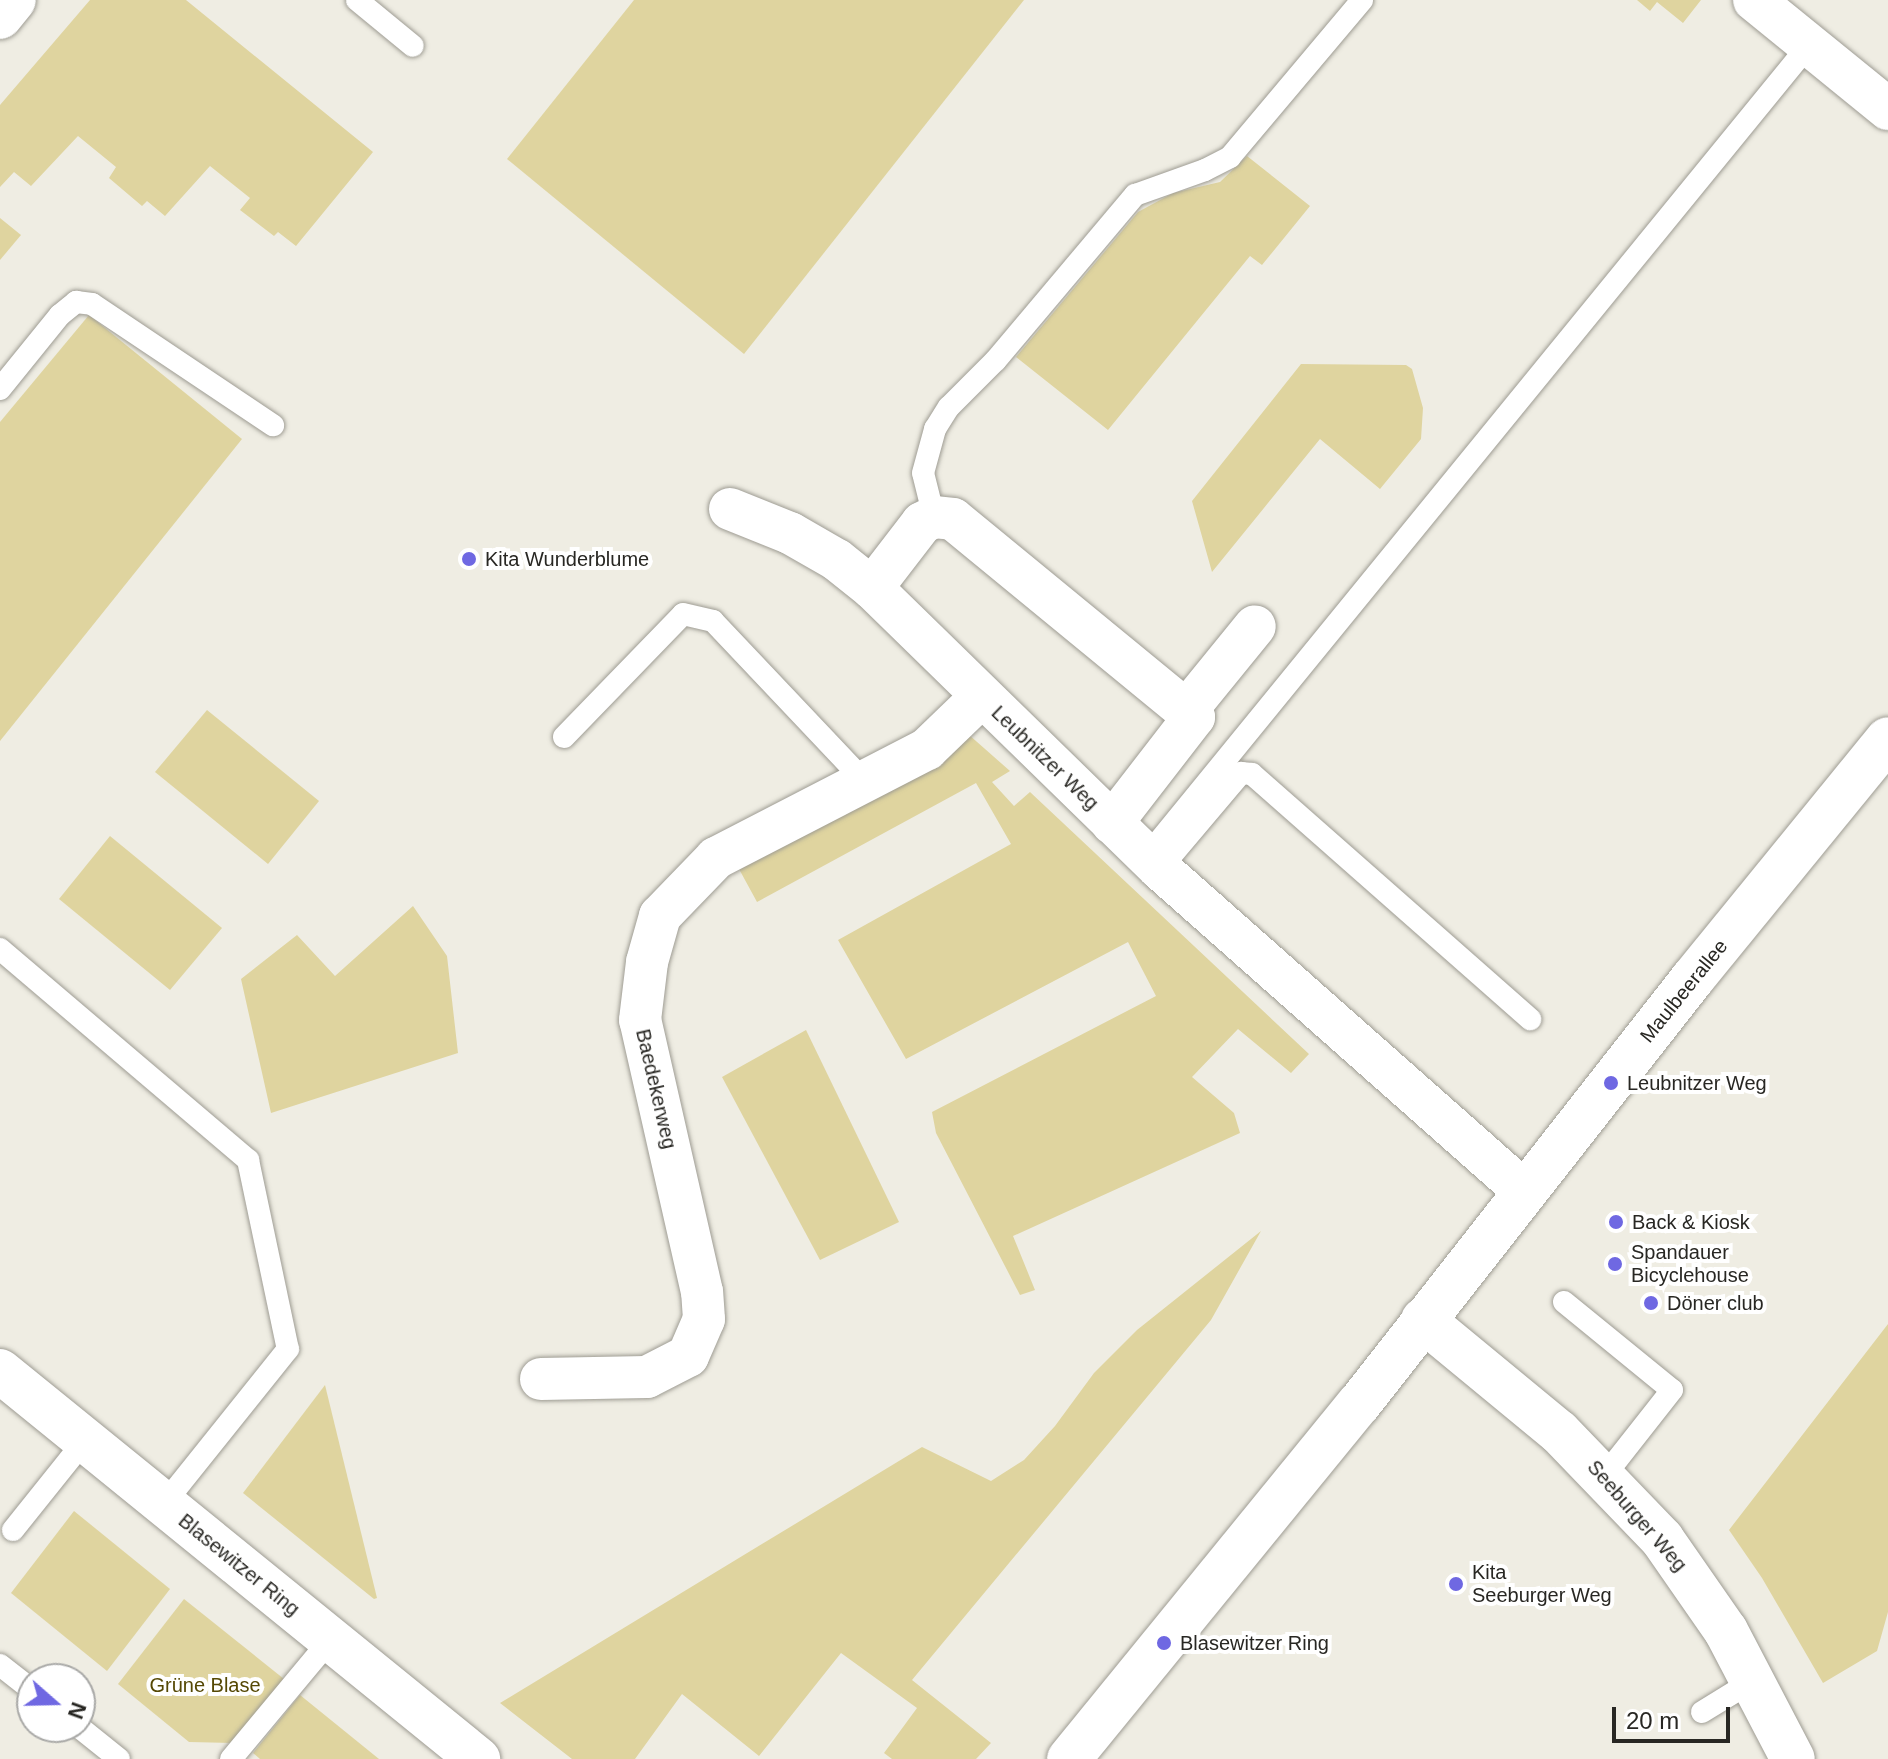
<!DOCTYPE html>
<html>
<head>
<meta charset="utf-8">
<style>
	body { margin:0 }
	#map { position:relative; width:1888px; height:1759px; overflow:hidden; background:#efede3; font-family:Helvetica,sans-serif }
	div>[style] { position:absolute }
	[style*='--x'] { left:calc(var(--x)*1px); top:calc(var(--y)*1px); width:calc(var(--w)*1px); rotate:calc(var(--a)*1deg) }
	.green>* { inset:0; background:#dfd49f }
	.roads { filter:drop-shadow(0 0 2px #9e9c93) drop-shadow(0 0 2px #9e9c93) }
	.lane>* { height:22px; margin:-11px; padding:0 11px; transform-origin:11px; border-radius:11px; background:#fff }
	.street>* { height:42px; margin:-21px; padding:0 21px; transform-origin:21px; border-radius:21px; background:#fff }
	.secondary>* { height:44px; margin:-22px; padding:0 22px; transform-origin:22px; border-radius:22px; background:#fff }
	.dots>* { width:22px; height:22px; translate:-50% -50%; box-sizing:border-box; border:4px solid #fff; border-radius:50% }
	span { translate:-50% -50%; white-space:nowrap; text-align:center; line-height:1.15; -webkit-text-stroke:8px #fff; paint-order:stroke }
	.poi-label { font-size:20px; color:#282723 }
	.left { translate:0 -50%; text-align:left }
	.street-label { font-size:20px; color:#282723 }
	.park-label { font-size:20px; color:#554804 }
	.north { position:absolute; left:16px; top:1663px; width:80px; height:80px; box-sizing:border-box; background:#fff; border:2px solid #a9a9a7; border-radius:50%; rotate:110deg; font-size:22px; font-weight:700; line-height:32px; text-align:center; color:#282723 }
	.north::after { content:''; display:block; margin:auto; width:28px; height:36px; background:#6f68e2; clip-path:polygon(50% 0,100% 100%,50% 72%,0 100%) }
	.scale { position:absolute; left:1612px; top:1707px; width:118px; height:36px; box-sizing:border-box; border:4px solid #282723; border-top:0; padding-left:10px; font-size:24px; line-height:28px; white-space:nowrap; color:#282723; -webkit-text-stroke:6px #fff; paint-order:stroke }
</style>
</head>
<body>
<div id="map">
	<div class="green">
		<i style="clip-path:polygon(90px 0,186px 0,373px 152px,296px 246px,278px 232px,274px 236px,240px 210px,250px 198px,210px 166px,165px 216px,147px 201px,142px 206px,109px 178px,116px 167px,78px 136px,31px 186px,14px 172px,0 187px,0 105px)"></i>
		<i style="clip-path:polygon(634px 0,1024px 0,744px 354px,507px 159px)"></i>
		<i style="clip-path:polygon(1637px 0,1701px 0,1683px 23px,1657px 2px,1650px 11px)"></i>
		<i style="clip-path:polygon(1247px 156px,1310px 206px,1262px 265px,1250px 256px,1108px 430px,1016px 357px,1138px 212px,1173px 193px,1220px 182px)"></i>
		<i style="clip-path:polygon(0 218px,21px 235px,0 260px)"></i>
		<i style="clip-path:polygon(89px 315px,242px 439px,0 741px,0 422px)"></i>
		<i style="clip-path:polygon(1301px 364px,1406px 365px,1412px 369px,1423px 408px,1421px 439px,1380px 489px,1320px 439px,1212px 572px,1192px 501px)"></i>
		<i style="clip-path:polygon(207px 710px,319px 801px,268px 864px,155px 772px)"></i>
		<i style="clip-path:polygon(968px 734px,1010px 771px,992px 782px,1014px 806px,1030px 792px,1309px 1054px,1291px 1073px,1238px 1029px,1192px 1077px,1234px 1113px,1240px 1133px,1013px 1236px,1035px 1290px,1020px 1295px,936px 1133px,932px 1112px,1156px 996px,1128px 942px,906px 1059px,838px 940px,1011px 844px,976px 783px,757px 902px,739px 869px)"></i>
		<i style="clip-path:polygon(110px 836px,222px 928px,170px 990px,59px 899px)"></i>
		<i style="clip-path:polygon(413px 906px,447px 956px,458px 1053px,271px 1113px,241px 979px,297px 935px,335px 976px)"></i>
		<i style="clip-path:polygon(806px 1030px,899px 1222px,820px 1260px,722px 1077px)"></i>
		<i style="clip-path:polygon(1261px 1231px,1211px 1320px,912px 1680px,991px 1743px,976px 1759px,892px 1759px,884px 1753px,917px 1708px,841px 1653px,759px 1756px,682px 1694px,635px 1759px,572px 1759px,500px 1703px,922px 1447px,991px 1481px,1024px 1460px,1055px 1426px,1094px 1373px,1137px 1330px)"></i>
		<i style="clip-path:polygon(1888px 1324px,1888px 1612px,1877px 1651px,1823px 1683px,1762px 1578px,1729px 1530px)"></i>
		<i style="clip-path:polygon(325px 1385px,377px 1598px,374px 1599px,243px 1493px)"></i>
		<i style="clip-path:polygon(74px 1511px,170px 1589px,107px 1671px,11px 1593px)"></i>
		<i style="clip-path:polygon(184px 1599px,284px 1679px,233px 1743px,189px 1742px,118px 1684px)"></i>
		<i style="clip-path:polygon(300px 1695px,379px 1759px,260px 1759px,253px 1753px)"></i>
	</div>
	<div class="roads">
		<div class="lane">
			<i style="--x:357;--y:0;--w:72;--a:39.4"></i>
			<i style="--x:0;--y:389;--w:95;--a:-51"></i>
			<i style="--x:60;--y:315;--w:21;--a:-39"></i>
			<i style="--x:76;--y:302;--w:16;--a:7"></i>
			<i style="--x:92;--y:304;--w:218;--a:33.8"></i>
			<i style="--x:934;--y:517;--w:45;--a:-104"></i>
			<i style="--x:923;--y:473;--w:46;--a:-74.7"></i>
			<i style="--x:935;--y:429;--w:26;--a:-58"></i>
			<i style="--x:949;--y:407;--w:66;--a:-45"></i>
			<i style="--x:996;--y:360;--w:216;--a:-49.9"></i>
			<i style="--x:1135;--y:195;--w:74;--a:-19.7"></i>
			<i style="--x:1205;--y:170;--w:28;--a:-27"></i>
			<i style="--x:1230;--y:157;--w:205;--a:-49.9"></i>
			<i style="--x:564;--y:737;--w:171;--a:-45.9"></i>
			<i style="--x:683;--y:614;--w:31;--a:13"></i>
			<i style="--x:713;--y:621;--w:223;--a:46.6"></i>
			<i style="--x:1147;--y:856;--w:1047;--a:-50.78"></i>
			<i style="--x:1160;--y:869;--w:126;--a:-49.8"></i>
			<i style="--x:1241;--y:773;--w:11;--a:5"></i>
			<i style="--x:1252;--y:774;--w:371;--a:41.4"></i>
			<i style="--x:0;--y:949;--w:326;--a:40.4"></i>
			<i style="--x:248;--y:1160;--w:193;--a:78.1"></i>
			<i style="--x:288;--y:1349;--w:198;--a:128.7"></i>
			<i style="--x:1564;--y:1302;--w:139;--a:39.2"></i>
			<i style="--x:1672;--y:1390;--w:108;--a:128.2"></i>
			<i style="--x:13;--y:1530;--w:115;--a:-51.3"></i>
			<i style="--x:0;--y:1665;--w:41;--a:38"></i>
			<i style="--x:1702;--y:1712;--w:61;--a:-31.6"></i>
			<i style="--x:79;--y:1727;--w:51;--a:38.7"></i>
			<i style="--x:231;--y:1759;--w:156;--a:-50.2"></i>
		</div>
		<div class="street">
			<i style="--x:1754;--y:0;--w:173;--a:39.1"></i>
			<i style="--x:730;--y:509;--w:65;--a:21.8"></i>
			<i style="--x:790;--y:533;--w:54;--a:29.9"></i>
			<i style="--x:837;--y:560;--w:45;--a:38.7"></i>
			<i style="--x:872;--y:588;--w:402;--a:44.3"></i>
			<i style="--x:1160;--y:869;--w:486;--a:41.5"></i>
			<i style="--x:872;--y:588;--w:82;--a:-52.4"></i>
			<i style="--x:922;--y:523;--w:13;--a:-27"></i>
			<i style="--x:934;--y:517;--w:19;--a:6"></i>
			<i style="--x:953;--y:519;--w:312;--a:39.4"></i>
			<i style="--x:1194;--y:717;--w:134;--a:127.7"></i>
			<i style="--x:1186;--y:711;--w:109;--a:-50.9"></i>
			<i style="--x:541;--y:1379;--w:106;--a:-1.1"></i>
			<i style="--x:647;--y:1377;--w:46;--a:-27.1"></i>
			<i style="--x:688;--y:1356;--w:40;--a:-66.6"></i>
			<i style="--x:704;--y:1319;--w:27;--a:-94"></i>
			<i style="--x:702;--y:1292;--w:279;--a:-102.8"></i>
			<i style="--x:640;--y:1020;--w:58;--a:-83.1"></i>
			<i style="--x:647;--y:962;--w:48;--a:-74.2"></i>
			<i style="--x:660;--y:916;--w:81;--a:-46"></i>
			<i style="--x:716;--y:858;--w:237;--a:-27.3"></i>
			<i style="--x:927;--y:749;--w:76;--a:-43.9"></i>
		</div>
		<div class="secondary">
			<i style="--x:0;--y:17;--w:22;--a:-51"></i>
			<i style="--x:1423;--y:1320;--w:176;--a:39.5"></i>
			<i style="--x:1559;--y:1432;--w:149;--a:46.1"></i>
			<i style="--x:1662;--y:1539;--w:112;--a:55.2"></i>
			<i style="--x:1726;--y:1631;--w:144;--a:62.4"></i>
			<i style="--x:0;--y:1371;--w:616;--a:39.07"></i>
			<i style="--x:1069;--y:1759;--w:458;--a:-50.8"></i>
			<i style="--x:1359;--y:1404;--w:541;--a:-51.9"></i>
			<i style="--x:1693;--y:978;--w:308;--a:-50.8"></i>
		</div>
	</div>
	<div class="dots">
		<i style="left:469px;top:559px;background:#6f68e2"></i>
		<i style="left:1611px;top:1083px;background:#6f68e2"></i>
		<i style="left:1616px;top:1222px;background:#6f68e2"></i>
		<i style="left:1615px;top:1264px;background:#6f68e2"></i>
		<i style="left:1651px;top:1303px;background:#6f68e2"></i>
		<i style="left:1456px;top:1584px;background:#6f68e2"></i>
		<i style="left:1164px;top:1643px;background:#6f68e2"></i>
	</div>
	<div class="poi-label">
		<span class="left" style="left:485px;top:559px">Kita Wunderblume</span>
		<span class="left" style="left:1627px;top:1083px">Leubnitzer Weg</span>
		<span class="left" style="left:1632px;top:1222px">Back &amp; Kiosk</span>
		<span class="left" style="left:1631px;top:1264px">Spandauer<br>Bicyclehouse</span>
		<span class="left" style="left:1667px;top:1303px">Döner club</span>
		<span class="left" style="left:1472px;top:1584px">Kita<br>Seeburger Weg</span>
		<span class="left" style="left:1180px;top:1643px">Blasewitzer Ring</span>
	</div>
	<div class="street-label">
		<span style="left:1045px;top:758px;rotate:44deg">Leubnitzer Weg</span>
		<span style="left:1684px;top:991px;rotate:-51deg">Maulbeerallee</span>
		<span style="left:656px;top:1089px;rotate:77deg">Baedekerweg</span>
		<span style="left:1637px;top:1516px;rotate:49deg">Seeburger Weg</span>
		<span style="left:239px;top:1565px;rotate:39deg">Blasewitzer Ring</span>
	</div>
	<div class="park-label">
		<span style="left:205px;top:1685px">Grüne Blase</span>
	</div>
	<div class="north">N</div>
	<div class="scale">20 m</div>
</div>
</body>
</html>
